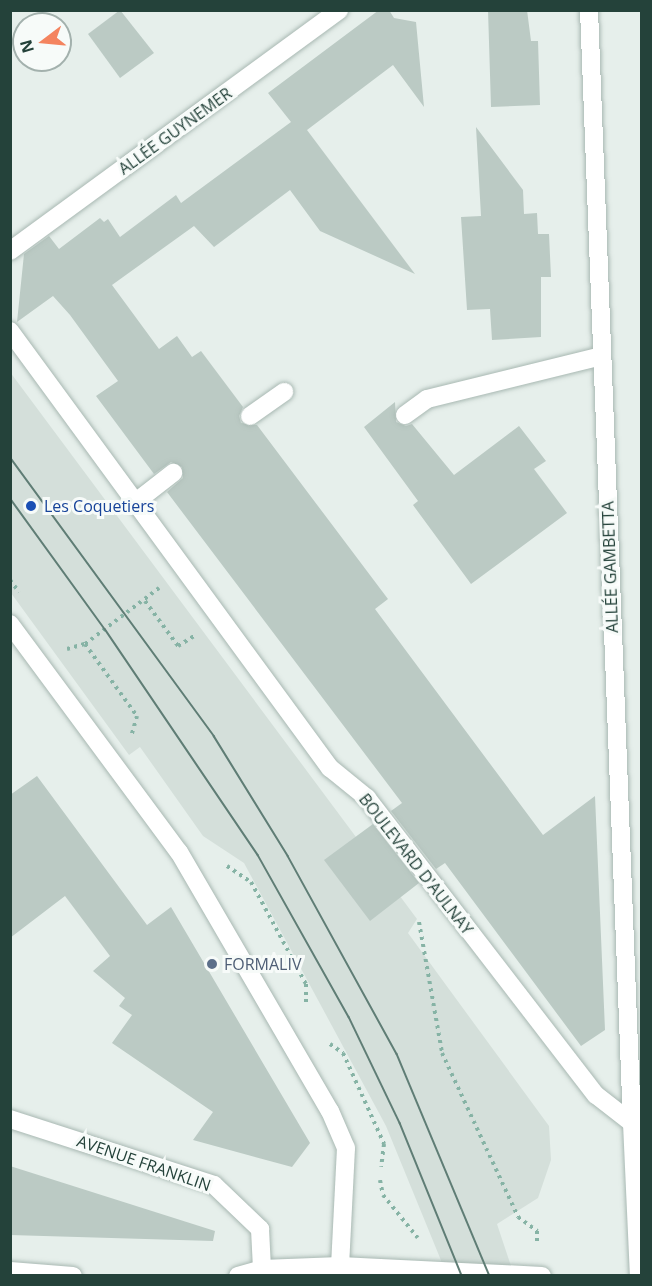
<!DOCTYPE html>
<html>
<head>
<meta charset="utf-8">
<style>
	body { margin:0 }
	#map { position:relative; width:652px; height:1286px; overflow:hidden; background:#e6efeb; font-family:"Open Sans",sans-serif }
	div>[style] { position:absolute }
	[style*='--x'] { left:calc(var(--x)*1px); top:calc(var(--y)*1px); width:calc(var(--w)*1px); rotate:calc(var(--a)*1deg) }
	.built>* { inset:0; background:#d4dfda }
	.building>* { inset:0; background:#bbcac4 }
	.path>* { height:4px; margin-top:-2px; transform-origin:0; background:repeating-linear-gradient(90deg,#86b3a5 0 3px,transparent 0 7.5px) }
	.roads { filter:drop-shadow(0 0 2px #a8b8b2) drop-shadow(0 0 2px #a8b8b2) }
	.lane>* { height:18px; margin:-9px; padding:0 9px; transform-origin:9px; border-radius:9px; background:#fff }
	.street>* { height:18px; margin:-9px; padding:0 9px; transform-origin:9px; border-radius:9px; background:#fff }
	.secondary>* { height:18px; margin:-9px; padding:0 9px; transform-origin:9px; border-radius:9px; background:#fff }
	.tram>* { height:1.5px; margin:-0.75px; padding:0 0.75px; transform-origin:0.75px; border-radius:0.75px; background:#5f7d75 }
	.dots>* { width:16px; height:16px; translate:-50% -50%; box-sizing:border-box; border:3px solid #f7fbf9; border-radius:50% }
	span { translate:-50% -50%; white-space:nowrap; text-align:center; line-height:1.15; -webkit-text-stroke:6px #f7fbf9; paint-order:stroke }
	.street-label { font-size:16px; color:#24423a }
	.transit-label { font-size:16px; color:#164399 }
	.left { translate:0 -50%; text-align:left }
	.service-label { font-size:16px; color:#4e5e75 }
	.frame { position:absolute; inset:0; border:12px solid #24423a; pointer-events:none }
	.north { position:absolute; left:12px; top:12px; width:60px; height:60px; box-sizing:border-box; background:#f7fbf9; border:2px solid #a3b1ad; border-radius:50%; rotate:254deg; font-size:16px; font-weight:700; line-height:24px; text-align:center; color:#24423a }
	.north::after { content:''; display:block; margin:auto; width:21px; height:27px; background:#f4845f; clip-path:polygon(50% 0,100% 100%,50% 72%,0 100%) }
</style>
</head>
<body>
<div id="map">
	<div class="built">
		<i style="clip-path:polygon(10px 372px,417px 919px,408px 933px,549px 1126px,551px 1160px,538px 1198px,497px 1224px,514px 1275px,447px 1275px,386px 1126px,244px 863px,203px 836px,140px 747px,129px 755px,11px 593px)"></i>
	</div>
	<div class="building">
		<i style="clip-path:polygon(120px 10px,154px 53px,120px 78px,88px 34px)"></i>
		<i style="clip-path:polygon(379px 10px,389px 10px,394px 18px,416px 22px,424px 107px,393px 65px,307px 130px,415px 274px,320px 231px,290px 190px,214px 247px,194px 226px,112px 285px,159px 349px,177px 336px,192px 357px,201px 351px,243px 407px,239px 416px,241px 423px,257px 425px,388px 599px,375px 609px,543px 835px,595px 796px,605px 1030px,581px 1046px,445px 863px,436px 869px,391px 811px,402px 803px,167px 492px,183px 478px,182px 467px,171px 462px,154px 474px,96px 396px,118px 381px,70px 315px,53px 296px,17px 322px,24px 254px,49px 236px,59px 249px,100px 218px,104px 222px,108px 219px,120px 237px,176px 195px,181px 203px,291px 122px,268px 93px)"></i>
		<i style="clip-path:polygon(488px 10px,527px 10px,531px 41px,538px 41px,540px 105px,491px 107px)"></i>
		<i style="clip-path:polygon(476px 127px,523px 190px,524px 214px,537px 213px,538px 234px,549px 234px,551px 277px,541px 277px,541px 337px,492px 340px,490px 309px,467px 310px,461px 217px,481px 216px)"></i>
		<i style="clip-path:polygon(395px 402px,396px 422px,406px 426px,412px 424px,454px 475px,519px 426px,546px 461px,534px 469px,567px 513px,471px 584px,413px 505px,418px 501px,364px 427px)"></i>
		<i style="clip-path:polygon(37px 776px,147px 925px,171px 907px,310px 1143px,292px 1167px,193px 1140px,213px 1112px,112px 1043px,132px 1015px,119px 1006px,125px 998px,93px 971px,110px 956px,65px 896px,10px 938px,10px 795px)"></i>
		<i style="clip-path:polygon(373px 824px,419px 883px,370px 921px,324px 860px)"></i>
		<i style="clip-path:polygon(10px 1166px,215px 1231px,213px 1241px,10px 1235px)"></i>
	</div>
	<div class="path">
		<i style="--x:10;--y:580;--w:15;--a:53"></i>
		<i style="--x:145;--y:601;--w:56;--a:53.7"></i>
		<i style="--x:178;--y:646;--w:19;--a:-32"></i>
		<i style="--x:85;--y:644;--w:89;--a:54.2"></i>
		<i style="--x:137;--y:716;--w:19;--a:106"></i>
		<i style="--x:67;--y:649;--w:19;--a:-16"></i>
		<i style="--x:85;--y:644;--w:93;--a:-37.1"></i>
		<i style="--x:227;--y:866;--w:29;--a:34"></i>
		<i style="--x:251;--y:882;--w:116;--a:61.7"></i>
		<i style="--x:306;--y:984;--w:19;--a:90"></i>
		<i style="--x:419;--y:922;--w:133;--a:80"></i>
		<i style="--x:442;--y:1053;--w:181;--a:65.1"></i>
		<i style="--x:518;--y:1217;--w:24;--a:36"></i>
		<i style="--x:537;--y:1231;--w:12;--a:90"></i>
		<i style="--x:330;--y:1044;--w:16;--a:35"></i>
		<i style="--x:343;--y:1053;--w:100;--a:65.7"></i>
		<i style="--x:384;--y:1144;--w:23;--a:97"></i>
		<i style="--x:380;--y:1180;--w:15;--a:79"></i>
		<i style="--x:383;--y:1195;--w:55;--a:50.9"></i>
	</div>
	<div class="roads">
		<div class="lane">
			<i style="--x:405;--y:415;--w:27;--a:-36"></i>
			<i style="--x:427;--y:399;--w:180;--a:-13.8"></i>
			<i style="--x:250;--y:416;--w:42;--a:-35.2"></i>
			<i style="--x:137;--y:501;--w:46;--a:-37.9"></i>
		</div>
		<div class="street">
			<i style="--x:589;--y:10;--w:1114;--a:87.79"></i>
			<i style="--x:10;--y:251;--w:408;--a:-36.2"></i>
			<i style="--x:10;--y:331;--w:542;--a:53.79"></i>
			<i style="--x:330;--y:768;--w:48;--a:39"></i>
			<i style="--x:367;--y:798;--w:375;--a:52.4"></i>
			<i style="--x:596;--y:1095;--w:46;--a:37.9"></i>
			<i style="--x:632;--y:1123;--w:153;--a:87.4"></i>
			<i style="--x:10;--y:624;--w:284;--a:53.5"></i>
			<i style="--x:179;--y:852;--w:300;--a:59.8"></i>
			<i style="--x:330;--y:1111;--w:40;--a:66.6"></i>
			<i style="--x:346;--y:1148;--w:118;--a:92.9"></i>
		</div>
		<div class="secondary">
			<i style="--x:10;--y:1119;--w:214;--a:17.9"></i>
			<i style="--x:214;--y:1185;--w:64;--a:43.7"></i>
			<i style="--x:260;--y:1229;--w:40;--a:87.1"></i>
			<i style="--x:10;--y:1271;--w:63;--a:4.5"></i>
			<i style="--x:238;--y:1276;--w:25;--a:-16"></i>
			<i style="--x:262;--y:1269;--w:78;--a:-2.2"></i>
			<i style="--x:340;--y:1266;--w:202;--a:2.8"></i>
		</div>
	</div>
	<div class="tram">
		<i style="--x:10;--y:457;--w:346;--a:53.8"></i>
		<i style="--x:214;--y:736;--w:141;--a:58.3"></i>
		<i style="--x:288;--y:856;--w:226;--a:61.2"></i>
		<i style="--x:397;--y:1054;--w:241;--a:67.3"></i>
		<i style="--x:10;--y:498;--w:162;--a:54.1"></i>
		<i style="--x:105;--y:629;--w:273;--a:55.9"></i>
		<i style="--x:258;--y:855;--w:186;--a:60.7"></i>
		<i style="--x:349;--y:1017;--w:118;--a:64.3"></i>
		<i style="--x:400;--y:1123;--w:165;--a:67.9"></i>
	</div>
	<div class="dots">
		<i style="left:31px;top:506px;background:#1a4fb4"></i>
		<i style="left:212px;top:964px;background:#5c6f8a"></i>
	</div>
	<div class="street-label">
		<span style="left:175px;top:131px;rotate:-36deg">ALLÉE GUYNEMER</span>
		<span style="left:610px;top:567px;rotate:-92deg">ALLÉE GAMBETTA</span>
		<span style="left:416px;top:864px;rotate:52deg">BOULEVARD D'AULNAY</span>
		<span style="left:144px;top:1163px;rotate:19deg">AVENUE FRANKLIN</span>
	</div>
	<div class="transit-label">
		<span class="left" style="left:44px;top:506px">Les Coquetiers</span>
	</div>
	<div class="service-label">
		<span class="left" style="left:224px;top:964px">FORMALIV</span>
	</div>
	<div class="frame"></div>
	<div class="north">N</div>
</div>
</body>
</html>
